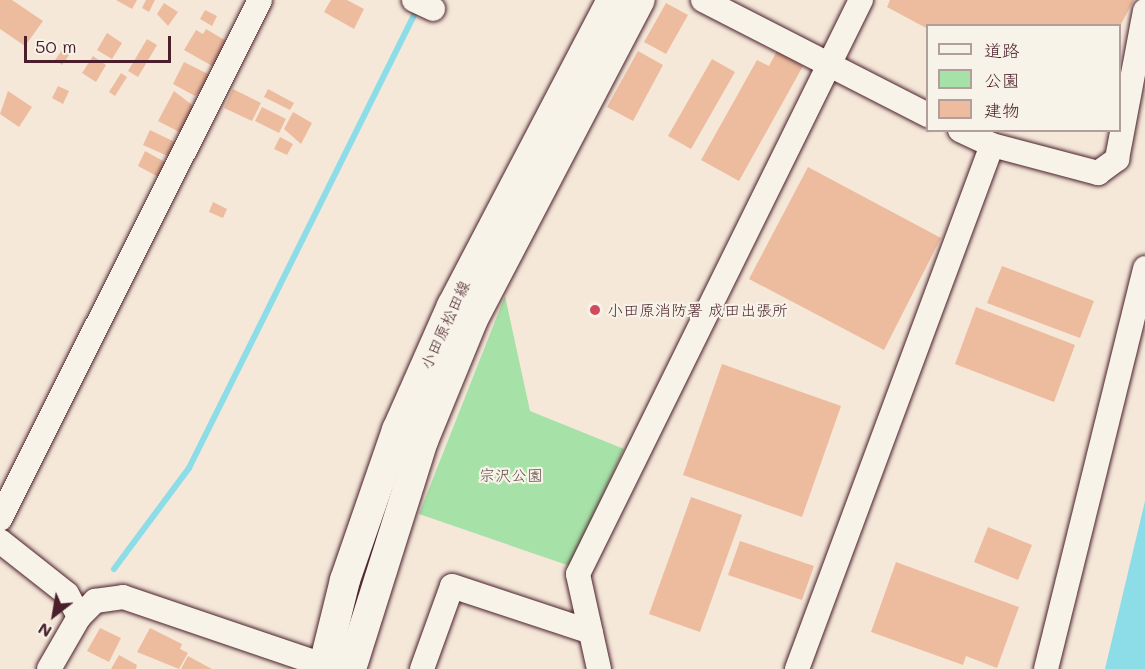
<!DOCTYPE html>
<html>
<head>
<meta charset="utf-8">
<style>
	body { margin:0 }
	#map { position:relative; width:1145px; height:669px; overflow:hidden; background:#f5e8d9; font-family:Mali,"Klee One",sans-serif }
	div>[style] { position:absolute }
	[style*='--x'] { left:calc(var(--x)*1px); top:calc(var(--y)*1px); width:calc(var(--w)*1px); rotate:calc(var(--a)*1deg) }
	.green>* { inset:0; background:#a6e1a7 }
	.water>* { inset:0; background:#8cdde7 }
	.stream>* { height:6px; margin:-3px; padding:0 3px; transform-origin:3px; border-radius:3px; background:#8cdde7 }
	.building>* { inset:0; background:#edbc9e }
	.roads { filter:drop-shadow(0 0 2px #4a1f2b) drop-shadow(0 0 2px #4a1f2b) }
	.minor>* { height:24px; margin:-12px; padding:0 12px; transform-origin:12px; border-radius:12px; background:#f7f3e8 }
	.major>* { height:30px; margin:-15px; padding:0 15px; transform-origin:15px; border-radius:15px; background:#f7f3e8 }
	.dots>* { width:16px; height:16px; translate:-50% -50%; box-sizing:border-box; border:3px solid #f7f3e8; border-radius:50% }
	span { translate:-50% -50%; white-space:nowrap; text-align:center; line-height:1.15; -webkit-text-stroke:4.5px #f7f3e8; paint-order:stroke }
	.poi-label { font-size:16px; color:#4a1f2b }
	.left { translate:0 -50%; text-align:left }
	.street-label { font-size:16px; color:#4a1f2b }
	.park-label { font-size:16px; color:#61504a }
	.legend { position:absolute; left:926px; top:24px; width:195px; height:108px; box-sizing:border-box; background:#f7f3e8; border:2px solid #b29e9c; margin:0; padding:8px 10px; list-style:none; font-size:18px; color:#4a1f2b }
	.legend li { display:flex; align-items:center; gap:12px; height:30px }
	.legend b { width:30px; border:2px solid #b29e9c }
	.north { position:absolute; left:24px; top:585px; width:60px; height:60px; -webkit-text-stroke:4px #f7f3e8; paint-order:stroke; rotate:211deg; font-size:16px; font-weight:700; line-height:24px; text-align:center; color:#4a1f2b }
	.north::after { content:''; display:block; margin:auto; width:21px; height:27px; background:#4a1f2b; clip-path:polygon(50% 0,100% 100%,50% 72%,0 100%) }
	.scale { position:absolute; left:24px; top:36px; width:147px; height:27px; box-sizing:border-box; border:3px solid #4a1f2b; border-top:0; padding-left:8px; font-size:18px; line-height:21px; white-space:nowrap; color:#4a1f2b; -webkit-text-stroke:4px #f7f3e8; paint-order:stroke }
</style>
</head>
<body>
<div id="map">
	<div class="green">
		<i style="clip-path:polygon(505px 296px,530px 411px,624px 449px,570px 566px,419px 514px)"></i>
	</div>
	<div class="water">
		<i style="clip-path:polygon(1145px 501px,1145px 669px,1105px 669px)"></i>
	</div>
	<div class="stream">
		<i style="--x:114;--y:569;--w:126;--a:-53.4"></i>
		<i style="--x:189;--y:468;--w:513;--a:-63.58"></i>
	</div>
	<div class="building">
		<i style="clip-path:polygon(0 0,12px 0,43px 21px,25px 46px,0 29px)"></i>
		<i style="clip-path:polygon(116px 0,137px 0,132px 9px)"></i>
		<i style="clip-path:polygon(146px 0,155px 0,149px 12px,142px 8px)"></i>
		<i style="clip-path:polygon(331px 0,347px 0,364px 9px,354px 29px,324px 12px)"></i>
		<i style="clip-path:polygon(890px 0,1134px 0,1120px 26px,928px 29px,887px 7px)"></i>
		<i style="clip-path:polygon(164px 3px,178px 12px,168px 26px,157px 14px)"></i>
		<i style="clip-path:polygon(666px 3px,688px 15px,666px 54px,644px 42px)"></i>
		<i style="clip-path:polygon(205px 10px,217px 16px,212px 26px,200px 19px)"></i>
		<i style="clip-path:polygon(206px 29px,228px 42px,214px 67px,184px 50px,196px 30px,203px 34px)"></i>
		<i style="clip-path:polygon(107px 33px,122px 43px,112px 59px,97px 50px)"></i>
		<i style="clip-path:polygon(147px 39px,157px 45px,138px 77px,128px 71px)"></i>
		<i style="clip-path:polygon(65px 46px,72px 51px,62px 65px,55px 60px)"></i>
		<i style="clip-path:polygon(638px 51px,663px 65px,633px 121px,607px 107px)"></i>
		<i style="clip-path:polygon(777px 51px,803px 66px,739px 181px,701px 160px,757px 60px,769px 66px)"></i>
		<i style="clip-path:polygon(93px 56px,106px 65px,96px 82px,82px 73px)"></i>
		<i style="clip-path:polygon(712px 59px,735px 72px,691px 149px,668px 136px)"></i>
		<i style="clip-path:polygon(184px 62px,214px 77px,195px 96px,173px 84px)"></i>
		<i style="clip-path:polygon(121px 73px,127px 77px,115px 96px,109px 92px)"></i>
		<i style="clip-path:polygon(58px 86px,69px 91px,63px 104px,52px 98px)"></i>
		<i style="clip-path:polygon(233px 89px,261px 103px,252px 121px,224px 108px)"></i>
		<i style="clip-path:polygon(268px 89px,294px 103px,290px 110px,264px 97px)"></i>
		<i style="clip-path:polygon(8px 91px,32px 107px,19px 127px,0 114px)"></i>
		<i style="clip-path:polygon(174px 91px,196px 108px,183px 134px,158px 121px)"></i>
		<i style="clip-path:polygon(262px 107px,286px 119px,279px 133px,255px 121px)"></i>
		<i style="clip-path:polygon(293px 112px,312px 123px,301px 144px,284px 129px)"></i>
		<i style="clip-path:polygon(150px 130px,179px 144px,172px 158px,143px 145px)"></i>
		<i style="clip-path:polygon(280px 137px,293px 144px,287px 155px,274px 149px)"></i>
		<i style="clip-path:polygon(145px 151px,172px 166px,164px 180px,138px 166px)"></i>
		<i style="clip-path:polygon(808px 167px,941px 238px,884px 350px,749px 279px)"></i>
		<i style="clip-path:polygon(213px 202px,227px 209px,223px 218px,209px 212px)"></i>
		<i style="clip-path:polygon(1002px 266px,1094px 301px,1080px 338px,987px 303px)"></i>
		<i style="clip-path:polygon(976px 307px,1075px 345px,1054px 402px,955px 364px)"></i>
		<i style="clip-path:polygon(722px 364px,841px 406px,802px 517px,683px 475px)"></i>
		<i style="clip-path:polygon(691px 497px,742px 515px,700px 632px,649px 614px)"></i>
		<i style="clip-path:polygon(988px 527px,1032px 545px,1018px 580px,974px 562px)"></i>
		<i style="clip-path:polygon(740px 541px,814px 566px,802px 600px,728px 575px)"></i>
		<i style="clip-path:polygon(896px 562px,1019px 607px,997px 668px,966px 656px,963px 665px,871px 632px)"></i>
		<i style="clip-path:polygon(100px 628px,121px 638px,109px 662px,87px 651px)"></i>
		<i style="clip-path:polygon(150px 628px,182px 644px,180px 649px,188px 653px,179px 669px,137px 652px)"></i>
		<i style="clip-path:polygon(119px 655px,137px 665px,136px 669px,111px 669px)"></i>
		<i style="clip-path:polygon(188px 656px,212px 669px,181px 669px)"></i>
	</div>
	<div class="roads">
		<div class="minor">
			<i style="--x:414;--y:0;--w:21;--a:25"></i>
			<i style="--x:703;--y:0;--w:253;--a:27.1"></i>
			<i style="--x:960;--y:130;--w:35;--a:25"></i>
			<i style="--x:992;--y:145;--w:110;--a:14.8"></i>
			<i style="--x:1098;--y:173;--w:24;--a:-36"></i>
			<i style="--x:1117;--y:159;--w:151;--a:-79.3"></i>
			<i style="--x:0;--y:519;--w:580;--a:-63.39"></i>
			<i style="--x:0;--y:541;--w:85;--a:38.3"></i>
			<i style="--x:67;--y:594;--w:26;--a:62"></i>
			<i style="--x:79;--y:617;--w:60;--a:120"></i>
			<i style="--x:79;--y:617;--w:23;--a:-45"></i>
			<i style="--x:95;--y:601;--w:28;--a:-8"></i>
			<i style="--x:123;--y:597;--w:224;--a:18.8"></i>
			<i style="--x:422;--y:669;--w:88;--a:-70.1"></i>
			<i style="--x:452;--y:586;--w:146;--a:18.3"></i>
			<i style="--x:599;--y:669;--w:97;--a:-102.5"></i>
			<i style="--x:578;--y:574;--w:640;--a:-63.76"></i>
			<i style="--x:797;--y:669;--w:559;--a:-69.59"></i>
			<i style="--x:1046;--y:669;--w:413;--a:-76.1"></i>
		</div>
		<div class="major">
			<i style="--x:323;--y:669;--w:92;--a:-76.1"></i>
			<i style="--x:345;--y:580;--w:159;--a:-70.9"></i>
			<i style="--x:397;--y:430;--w:136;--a:-66.1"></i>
			<i style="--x:452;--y:306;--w:345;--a:-62.4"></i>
			<i style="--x:351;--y:669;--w:239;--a:-72.5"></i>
			<i style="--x:423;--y:441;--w:132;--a:-67.7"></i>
			<i style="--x:473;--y:319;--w:360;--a:-62.4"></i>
		</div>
	</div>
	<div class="dots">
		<i style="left:595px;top:310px;background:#d1495b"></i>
	</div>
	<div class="poi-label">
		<span class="left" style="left:607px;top:310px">小田原消防署 成田出張所</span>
	</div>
	<div class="street-label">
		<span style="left:445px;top:325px;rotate:-65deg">小田原松田線</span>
	</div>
	<div class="park-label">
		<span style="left:511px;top:475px">宗沢公園</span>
	</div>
	<ul class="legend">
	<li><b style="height:8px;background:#f7f3e8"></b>道路</li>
	<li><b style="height:16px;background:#a6e1a7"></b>公園</li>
	<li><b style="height:16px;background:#edbc9e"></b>建物</li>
	</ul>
	<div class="north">N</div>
	<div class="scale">50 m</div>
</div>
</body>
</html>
